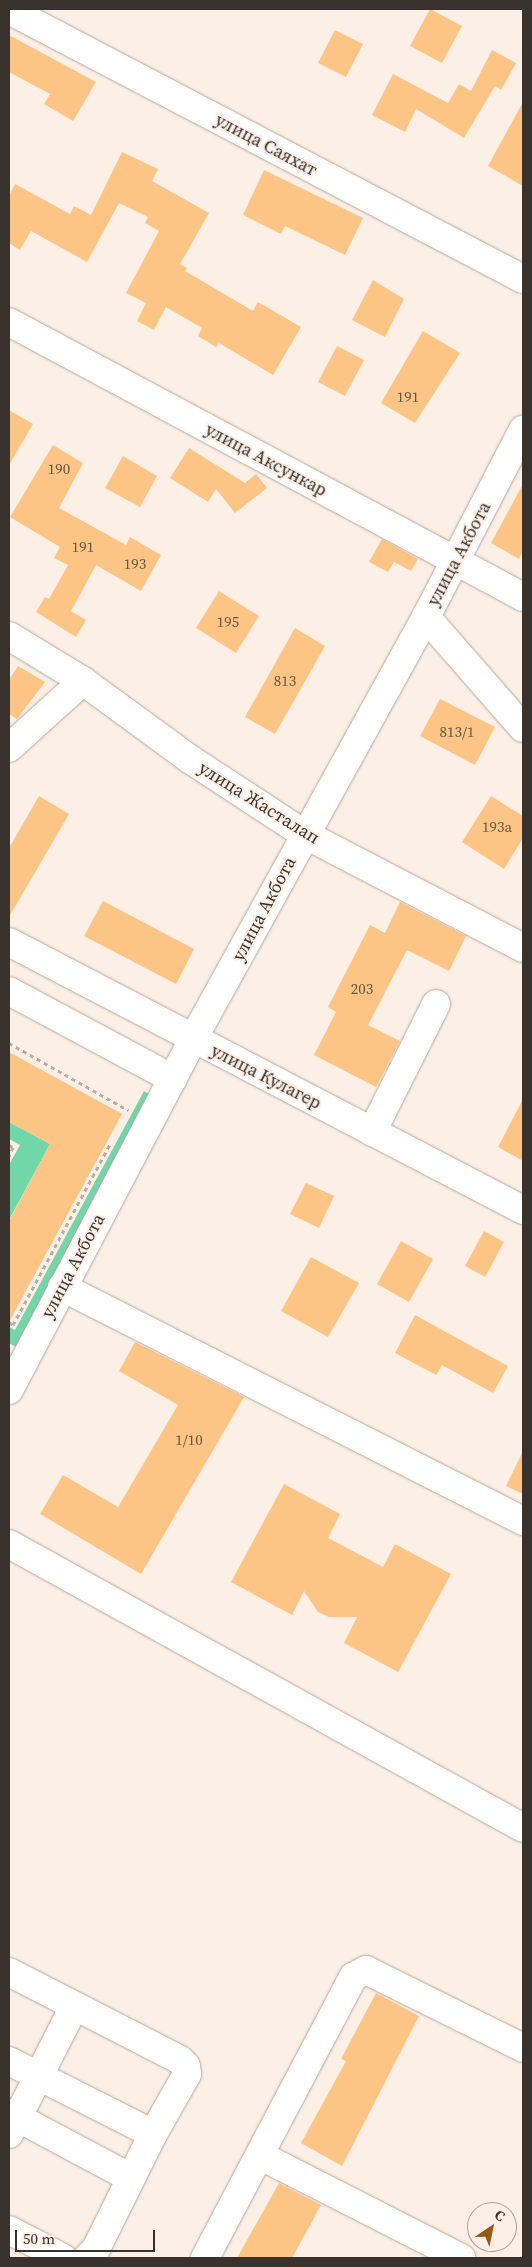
<!DOCTYPE html>
<html>
<head>
<meta charset="utf-8">
<style>
	body { margin:0 }
	#map { position:relative; width:532px; height:2267px; overflow:hidden; background:#fcefe6; font-family:"Source Serif 4",serif }
	div>[style] { position:absolute }
	[style*='--x'] { left:calc(var(--x)*1px); top:calc(var(--y)*1px); width:calc(var(--w)*1px); rotate:calc(var(--a)*1deg) }
	.green>* { inset:0; background:#71d7a9 }
	.building>* { inset:0; background:#fcc485 }
	.path>* { height:3px; margin-top:-1.5px; transform-origin:0; background:repeating-linear-gradient(90deg,#b9aea6 0 4px,transparent 0 8px) }
	.roads { filter:drop-shadow(0 0 1px #baa798) drop-shadow(0 0 1px #baa798) }
	.minor>* { height:28px; margin:-14px; padding:0 14px; transform-origin:14px; border-radius:14px; background:#fff }
	span { translate:-50% -50%; white-space:nowrap; text-align:center; line-height:1.15; -webkit-text-stroke:4px #fcefe6; paint-order:stroke }
	.number-label { font-size:15px; color:#6a5642 }
	.number-label span { -webkit-text-stroke-width:0 }
	.street-label { font-size:18px; color:#39322c }
	.frame { position:absolute; inset:0; border:10px solid #39322c; pointer-events:none }
	.north { position:absolute; left:467px; top:2202px; width:50px; height:50px; box-sizing:border-box; background:#fcefe6; border:1px solid #aea39c; border-radius:50%; rotate:34deg; font-size:14px; font-weight:700; line-height:20px; text-align:center; color:#39322c }
	.north::after { content:''; display:block; margin:auto; width:18px; height:22px; background:#935b16; clip-path:polygon(50% 0,100% 100%,50% 72%,0 100%) }
	.scale { position:absolute; left:15px; top:2230px; width:140px; height:22px; box-sizing:border-box; border:2px solid #39322c; border-top:0; padding-left:6px; font-size:15px; line-height:18px; white-space:nowrap; color:#39322c; -webkit-text-stroke:4px #fcefe6; paint-order:stroke }
</style>
</head>
<body>
<div id="map">
	<div class="green">
		<i style="clip-path:polygon(144px 1091px,152px 1096px,16px 1347px,9px 1343px,9px 1327px,15px 1330px)"></i>
		<i style="clip-path:polygon(9px 1122px,50px 1144px,9px 1220px,9px 1165px,20px 1145px,9px 1139px)"></i>
	</div>
	<div class="building">
		<i style="clip-path:polygon(430px 9px,462px 26px,442px 63px,410px 46px)"></i>
		<i style="clip-path:polygon(335px 30px,363px 44px,346px 77px,318px 63px)"></i>
		<i style="clip-path:polygon(9px 35px,96px 82px,73px 121px,44px 104px,50px 94px,9px 72px)"></i>
		<i style="clip-path:polygon(492px 50px,516px 63px,501px 90px,495px 86px,464px 138px,416px 109px,405px 132px,372px 115px,393px 74px,448px 103px,459px 84px,471px 91px)"></i>
		<i style="clip-path:polygon(523px 102px,523px 186px,488px 166px)"></i>
		<i style="clip-path:polygon(122px 152px,158px 169px,152px 181px,209px 213px,180px 264px,187px 268px,185px 271px,253px 311px,258px 302px,301px 327px,273px 375px,219px 343px,216px 347px,198px 336px,202px 328px,166px 307px,154px 330px,137px 321px,146px 303px,126px 293px,159px 231px,145px 223px,148px 217px,119px 203px,87px 262px,31px 231px,20px 250px,9px 243px,9px 196px,15px 184px,70px 214px,74px 206px,91px 215px)"></i>
		<i style="clip-path:polygon(264px 170px,363px 218px,345px 255px,285px 226px,281px 234px,243px 215px)"></i>
		<i style="clip-path:polygon(373px 280px,404px 299px,385px 337px,352px 320px)"></i>
		<i style="clip-path:polygon(423px 331px,460px 353px,415px 423px,381px 403px)"></i>
		<i style="clip-path:polygon(337px 346px,364px 360px,345px 396px,318px 382px)"></i>
		<i style="clip-path:polygon(9px 410px,33px 424px,9px 465px)"></i>
		<i style="clip-path:polygon(53px 445px,83px 463px,59px 508px,126px 545px,130px 537px,161px 555px,141px 591px,96px 565px,71px 611px,86px 620px,76px 637px,36px 612px,45px 597px,49px 599px,68px 565px,54px 558px,60px 547px,10px 517px)"></i>
		<i style="clip-path:polygon(189px 448px,245px 483px,256px 474px,267px 488px,235px 513px,216px 489px,208px 502px,170px 478px)"></i>
		<i style="clip-path:polygon(123px 456px,157px 476px,140px 507px,105px 488px)"></i>
		<i style="clip-path:polygon(523px 484px,523px 551px,519px 559px,491px 543px)"></i>
		<i style="clip-path:polygon(382px 539px,418px 559px,411px 571px,394px 562px,388px 572px,369px 562px)"></i>
		<i style="clip-path:polygon(219px 591px,259px 616px,236px 653px,196px 628px)"></i>
		<i style="clip-path:polygon(295px 628px,325px 646px,275px 734px,245px 717px)"></i>
		<i style="clip-path:polygon(18px 666px,45px 682px,17px 719px,9px 714px,9px 680px)"></i>
		<i style="clip-path:polygon(440px 699px,495px 727px,475px 765px,420px 736px)"></i>
		<i style="clip-path:polygon(39px 796px,69px 814px,9px 917px,9px 848px)"></i>
		<i style="clip-path:polygon(491px 796px,523px 816px,523px 838px,504px 869px,462px 842px)"></i>
		<i style="clip-path:polygon(103px 901px,194px 949px,176px 984px,84px 936px)"></i>
		<i style="clip-path:polygon(400px 902px,466px 936px,449px 971px,407px 950px,368px 1025px,400px 1041px,376px 1087px,314px 1055px,336px 1012px,328px 1007px,370px 925px,385px 933px)"></i>
		<i style="clip-path:polygon(9px 1052px,122px 1114px,9px 1322px,9px 1221px,50px 1144px,9px 1122px)"></i>
		<i style="clip-path:polygon(523px 1099px,523px 1161px,498px 1147px)"></i>
		<i style="clip-path:polygon(306px 1183px,334px 1196px,319px 1228px,290px 1214px)"></i>
		<i style="clip-path:polygon(484px 1231px,504px 1242px,485px 1277px,465px 1266px)"></i>
		<i style="clip-path:polygon(401px 1241px,433px 1259px,409px 1302px,377px 1284px)"></i>
		<i style="clip-path:polygon(311px 1257px,359px 1283px,328px 1337px,281px 1311px)"></i>
		<i style="clip-path:polygon(415px 1315px,508px 1366px,493px 1393px,442px 1365px,436px 1375px,395px 1353px)"></i>
		<i style="clip-path:polygon(135px 1342px,244px 1397px,141px 1574px,40px 1514px,63px 1475px,118px 1507px,178px 1405px,119px 1371px)"></i>
		<i style="clip-path:polygon(523px 1451px,523px 1494px,506px 1486px)"></i>
		<i style="clip-path:polygon(284px 1484px,340px 1514px,328px 1538px,383px 1567px,395px 1544px,451px 1574px,398px 1672px,344px 1643px,357px 1617px,329px 1617px,318px 1612px,304px 1591px,292px 1615px,231px 1582px)"></i>
		<i style="clip-path:polygon(376px 1993px,419px 2016px,342px 2166px,301px 2143px,346px 2061px,341px 2059px)"></i>
		<i style="clip-path:polygon(279px 2183px,321px 2205px,292px 2258px,237px 2258px)"></i>
	</div>
	<div class="path">
		<i style="--x:9;--y:1043;--w:137;--a:29.4"></i>
		<i style="--x:9;--y:1145;--w:4;--a:27"></i>
		<i style="--x:13;--y:1147;--w:10;--a:114"></i>
		<i style="--x:9;--y:1322;--w:5;--a:37"></i>
		<i style="--x:13;--y:1325;--w:205;--a:-61.8"></i>
	</div>
	<div class="roads">
		<div class="minor">
			<i style="--x:9;--y:10;--w:580;--a:27.63"></i>
			<i style="--x:9;--y:322;--w:583;--a:28.15"></i>
			<i style="--x:426;--y:617;--w:147;--a:48.9"></i>
			<i style="--x:9;--y:636;--w:87;--a:31.3"></i>
			<i style="--x:83;--y:681;--w:134;--a:36.2"></i>
			<i style="--x:191;--y:760;--w:135;--a:33.2"></i>
			<i style="--x:304;--y:834;--w:247;--a:27.5"></i>
			<i style="--x:9;--y:748;--w:100;--a:-42.2"></i>
			<i style="--x:9;--y:942;--w:580;--a:27.54"></i>
			<i style="--x:9;--y:991;--w:186;--a:28.2"></i>
			<i style="--x:372;--y:1132;--w:143;--a:-63.4"></i>
			<i style="--x:62;--y:1287;--w:517;--a:26.91"></i>
			<i style="--x:9;--y:1390;--w:396;--a:-62.3"></i>
			<i style="--x:193;--y:1039;--w:482;--a:-61.1"></i>
			<i style="--x:426;--y:617;--w:211;--a:-62.6"></i>
			<i style="--x:9;--y:1544;--w:587;--a:28.92"></i>
			<i style="--x:9;--y:1972;--w:192;--a:27.2"></i>
			<i style="--x:180;--y:2060;--w:8;--a:45"></i>
			<i style="--x:186;--y:2066;--w:8;--a:83"></i>
			<i style="--x:187;--y:2074;--w:69;--a:119.5"></i>
			<i style="--x:153;--y:2134;--w:128;--a:116.4"></i>
			<i style="--x:96;--y:2249;--w:13;--a:135"></i>
			<i style="--x:9;--y:2061;--w:161;--a:26.9"></i>
			<i style="--x:9;--y:2113;--w:138;--a:28"></i>
			<i style="--x:9;--y:2134;--w:143;--a:-62.9"></i>
			<i style="--x:261;--y:2156;--w:225;--a:27"></i>
			<i style="--x:9;--y:2230;--w:61;--a:27.4"></i>
			<i style="--x:205;--y:2258;--w:318;--a:-62.2"></i>
			<i style="--x:353;--y:1977;--w:15;--a:-28"></i>
			<i style="--x:366;--y:1970;--w:175;--a:26.4"></i>
		</div>
	</div>
	<div class="number-label">
		<span style="left:408px;top:397px">191</span>
		<span style="left:59px;top:469px">190</span>
		<span style="left:83px;top:547px">191</span>
		<span style="left:135px;top:564px">193</span>
		<span style="left:228px;top:622px">195</span>
		<span style="left:285px;top:681px">813</span>
		<span style="left:457px;top:732px">813/1</span>
		<span style="left:497px;top:827px">193а</span>
		<span style="left:362px;top:989px">203</span>
		<span style="left:189px;top:1440px">1/10</span>
	</div>
	<div class="street-label">
		<span style="left:266px;top:145px;rotate:28deg">улица Саяхат</span>
		<span style="left:266px;top:460px;rotate:28deg">улица Аксункар</span>
		<span style="left:459px;top:554px;rotate:-62deg">улица Акбота</span>
		<span style="left:259px;top:803px;rotate:32deg">улица Жасталап</span>
		<span style="left:264px;top:909px;rotate:-62deg">улица Акбота</span>
		<span style="left:266px;top:1077px;rotate:27deg">улица Кулагер</span>
		<span style="left:73px;top:1266px;rotate:-62deg">улица Акбота</span>
	</div>
	<div class="frame"></div>
	<div class="north">С</div>
	<div class="scale">50 m</div>
</div>
</body>
</html>
